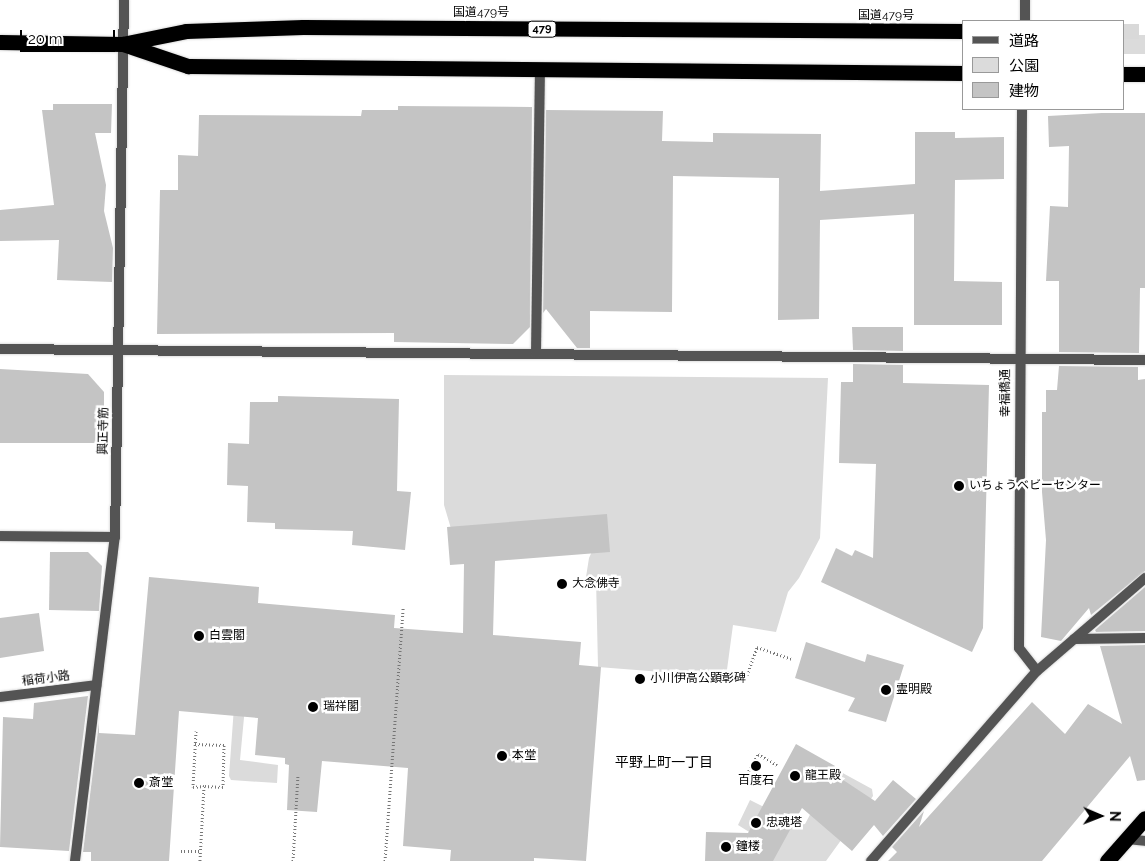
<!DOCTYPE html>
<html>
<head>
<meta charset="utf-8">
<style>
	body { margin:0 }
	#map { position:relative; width:1145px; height:861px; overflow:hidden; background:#fff; font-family:Raleway,"Noto Sans JP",sans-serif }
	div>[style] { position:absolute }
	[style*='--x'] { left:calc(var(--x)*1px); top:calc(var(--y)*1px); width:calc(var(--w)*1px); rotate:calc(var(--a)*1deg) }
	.green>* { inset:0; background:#dbdbdb }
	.building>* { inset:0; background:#c4c4c4 }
	.highway-tunnel>* { height:15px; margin-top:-7.5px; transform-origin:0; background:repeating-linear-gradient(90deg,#d9d9d9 0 15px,transparent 0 23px) }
	.path>* { height:3px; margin-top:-1.5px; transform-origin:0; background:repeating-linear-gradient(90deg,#767676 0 1px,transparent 0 3.5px) }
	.roads { filter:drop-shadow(0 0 1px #dbdbdb) drop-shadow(0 0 1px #dbdbdb) }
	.street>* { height:10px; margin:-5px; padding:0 5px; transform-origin:5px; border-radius:5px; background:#545454 }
	.highway>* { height:15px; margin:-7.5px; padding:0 7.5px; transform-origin:7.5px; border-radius:7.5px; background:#000 }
	.dots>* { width:14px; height:14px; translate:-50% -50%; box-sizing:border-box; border:2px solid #fff; border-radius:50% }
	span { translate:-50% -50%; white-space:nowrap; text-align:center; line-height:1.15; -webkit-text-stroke:5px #fff; paint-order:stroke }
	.shield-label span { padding:1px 4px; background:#fff; border:1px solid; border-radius:4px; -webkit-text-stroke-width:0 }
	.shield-label { font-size:11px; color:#000; font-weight:700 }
	.street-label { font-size:12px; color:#000 }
	.poi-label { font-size:12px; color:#000 }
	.left { translate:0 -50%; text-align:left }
	.neighbourhood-label { font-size:14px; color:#000 }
	.legend { position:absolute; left:962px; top:20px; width:162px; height:90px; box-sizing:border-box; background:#fff; border:1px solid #999; margin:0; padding:6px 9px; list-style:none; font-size:15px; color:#000 }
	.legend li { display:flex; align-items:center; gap:10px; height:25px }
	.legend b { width:25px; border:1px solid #999 }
	.north { position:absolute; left:1075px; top:791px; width:50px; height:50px; -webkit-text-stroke:4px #fff; paint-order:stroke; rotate:91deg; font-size:14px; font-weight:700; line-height:20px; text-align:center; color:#000 }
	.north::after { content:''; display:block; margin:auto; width:18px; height:22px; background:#000; clip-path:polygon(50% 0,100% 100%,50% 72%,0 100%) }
	.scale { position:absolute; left:20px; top:30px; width:95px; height:22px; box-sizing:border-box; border:2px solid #000; border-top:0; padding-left:6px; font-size:15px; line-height:18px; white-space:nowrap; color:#000; -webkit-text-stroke:4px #fff; paint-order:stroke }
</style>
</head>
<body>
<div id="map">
	<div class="green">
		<i style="clip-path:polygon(1124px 35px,1145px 35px,1145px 54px,1124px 54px)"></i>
		<i style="clip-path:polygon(444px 375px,828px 378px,820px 538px,799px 578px,788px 592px,776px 632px,733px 625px,726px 677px,598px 667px,596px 579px,586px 577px,589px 558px,606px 521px,452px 532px,444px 505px)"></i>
		<i style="clip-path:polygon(234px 707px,245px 707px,240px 760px,278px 765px,277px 783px,231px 780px,229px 776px)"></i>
		<i style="clip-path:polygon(839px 771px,872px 789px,873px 796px,826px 861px,754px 861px,754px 835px,738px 825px,750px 800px,800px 825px,805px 824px,833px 772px)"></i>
	</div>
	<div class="building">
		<i style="clip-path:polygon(53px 104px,112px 104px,111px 133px,95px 133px,106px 185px,104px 211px,113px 248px,112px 282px,57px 280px,59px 240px,0 241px,0 210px,54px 205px,42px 110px,53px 110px)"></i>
		<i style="clip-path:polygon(398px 106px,532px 107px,530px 327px,513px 344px,394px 342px,394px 333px,157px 334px,160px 190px,178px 190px,178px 155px,198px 156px,199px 115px,361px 116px,362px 110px,398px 110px)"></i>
		<i style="clip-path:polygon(546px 110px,663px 111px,662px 141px,713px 142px,713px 133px,821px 134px,820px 191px,915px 184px,915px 132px,955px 132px,955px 138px,1004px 137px,1004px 179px,955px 180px,954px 281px,1002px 282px,1002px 325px,914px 325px,914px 214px,820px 220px,819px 319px,778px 320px,779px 178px,673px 176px,672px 312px,590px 311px,590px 348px,577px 348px,546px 309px,543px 313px)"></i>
		<i style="clip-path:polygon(1102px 113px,1145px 113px,1145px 288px,1140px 288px,1139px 353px,1059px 352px,1059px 281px,1046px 281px,1048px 244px,1050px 206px,1068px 207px,1069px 146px,1049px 147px,1048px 116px)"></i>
		<i style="clip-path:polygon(852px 327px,903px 327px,903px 351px,853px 350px)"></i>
		<i style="clip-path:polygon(853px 364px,903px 365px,903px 383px,989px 385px,983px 628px,972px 652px,821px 582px,836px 548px,852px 556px,855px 550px,873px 558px,876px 464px,839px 463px,841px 382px,853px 382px)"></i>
		<i style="clip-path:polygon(1059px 366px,1138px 367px,1138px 380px,1145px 379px,1145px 571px,1091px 615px,1089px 608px,1061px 641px,1041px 637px,1046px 540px,1042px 492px,1042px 412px,1046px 412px,1046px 390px,1057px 390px)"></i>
		<i style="clip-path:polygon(0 369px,88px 374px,104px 392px,104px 443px,0 443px)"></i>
		<i style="clip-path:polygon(278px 396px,399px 399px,397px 491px,411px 492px,405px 550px,352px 545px,353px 531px,275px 529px,275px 523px,247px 522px,248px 486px,227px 485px,228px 443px,249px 444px,250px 402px,278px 402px)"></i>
		<i style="clip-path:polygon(607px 514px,610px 552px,495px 561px,493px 635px,581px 642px,579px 665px,601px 667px,586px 861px,534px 858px,534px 861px,450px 861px,451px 850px,403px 846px,408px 768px,322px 761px,317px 812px,287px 810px,289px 765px,285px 764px,285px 758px,255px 755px,258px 718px,179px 711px,169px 861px,91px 861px,91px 852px,83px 852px,99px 722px,99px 733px,135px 735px,149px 577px,259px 587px,258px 603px,395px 615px,394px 628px,463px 633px,464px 564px,450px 565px,447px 527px)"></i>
		<i style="clip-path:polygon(50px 552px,88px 552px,102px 566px,99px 611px,49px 610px)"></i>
		<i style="clip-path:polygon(1145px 587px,1145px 631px,1096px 632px,1095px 630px)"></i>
		<i style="clip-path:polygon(39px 613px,44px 651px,0 658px,0 618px)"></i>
		<i style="clip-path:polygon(806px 642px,865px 662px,867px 654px,904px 665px,886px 722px,848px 711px,855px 698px,795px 678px)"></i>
		<i style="clip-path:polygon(1145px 645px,1145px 780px,1137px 781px,1130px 756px,1042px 861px,888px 861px,897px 852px,892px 847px,924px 811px,919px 827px,1032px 702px,1065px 734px,1088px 704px,1122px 724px,1100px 646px)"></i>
		<i style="clip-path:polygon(88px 696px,69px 851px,0 847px,3px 717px,33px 719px,34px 703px)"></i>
		<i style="clip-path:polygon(796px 744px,835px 766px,831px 772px,875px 801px,893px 780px,916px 799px,883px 836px,874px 825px,852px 851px,802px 808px,773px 861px,705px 861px,706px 832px,748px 833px)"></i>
	</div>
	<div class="highway-tunnel">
		<i style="--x:1124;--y:31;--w:21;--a:0"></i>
	</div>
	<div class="path">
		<i style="--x:747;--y:675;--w:30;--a:-70"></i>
		<i style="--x:757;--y:647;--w:36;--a:19"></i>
		<i style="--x:196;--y:731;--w:56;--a:93.1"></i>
		<i style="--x:193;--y:787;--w:11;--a:-5"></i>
		<i style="--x:204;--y:786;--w:75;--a:93.1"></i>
		<i style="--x:195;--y:744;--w:29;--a:2"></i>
		<i style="--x:224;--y:745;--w:42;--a:91.4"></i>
		<i style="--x:223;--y:787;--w:19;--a:-177"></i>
		<i style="--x:766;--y:785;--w:22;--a:-150"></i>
		<i style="--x:747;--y:774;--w:23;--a:-61"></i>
		<i style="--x:758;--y:754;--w:22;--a:30"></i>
		<i style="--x:181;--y:851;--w:20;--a:0"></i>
		<i style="--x:293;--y:861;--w:86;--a:-86.7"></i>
		<i style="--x:385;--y:861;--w:255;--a:-85.9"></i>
	</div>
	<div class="roads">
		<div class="street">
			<i style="--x:1025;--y:21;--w:21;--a:-90"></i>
			<i style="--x:1022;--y:109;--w:539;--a:90.32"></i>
			<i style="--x:1019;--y:648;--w:29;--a:52"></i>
			<i style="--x:0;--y:349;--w:1145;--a:0.55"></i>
			<i style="--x:536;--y:353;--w:283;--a:-89.2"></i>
			<i style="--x:0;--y:536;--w:115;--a:0.5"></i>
			<i style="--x:1074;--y:639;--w:71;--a:-0.8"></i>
			<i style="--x:0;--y:697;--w:97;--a:-7.1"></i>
			<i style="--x:1127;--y:839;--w:18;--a:6"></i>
			<i style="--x:75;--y:861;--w:326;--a:-83"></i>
			<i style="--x:115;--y:537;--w:537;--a:-89.04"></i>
			<i style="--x:871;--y:861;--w:252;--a:-48.9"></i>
			<i style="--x:1037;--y:671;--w:143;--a:-40.7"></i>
		</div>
		<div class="highway">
			<i style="--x:0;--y:42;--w:122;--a:0.9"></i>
			<i style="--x:122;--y:44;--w:65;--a:-11.5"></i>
			<i style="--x:186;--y:31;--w:117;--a:-2"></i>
			<i style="--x:303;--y:27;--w:661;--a:0.35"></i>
			<i style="--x:123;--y:44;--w:69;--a:18.7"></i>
			<i style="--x:188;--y:66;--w:776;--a:0.52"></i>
			<i style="--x:1124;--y:74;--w:21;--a:0"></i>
			<i style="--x:1107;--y:861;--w:57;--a:-48.5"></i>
		</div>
	</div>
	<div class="dots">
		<i style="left:959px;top:486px;background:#000"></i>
		<i style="left:562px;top:584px;background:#000"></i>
		<i style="left:199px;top:636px;background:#000"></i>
		<i style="left:640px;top:679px;background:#000"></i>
		<i style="left:886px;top:690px;background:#000"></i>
		<i style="left:313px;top:707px;background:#000"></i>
		<i style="left:502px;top:756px;background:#000"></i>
		<i style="left:756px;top:766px;background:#000"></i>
		<i style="left:795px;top:776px;background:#000"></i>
		<i style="left:139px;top:783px;background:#000"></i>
		<i style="left:756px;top:823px;background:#000"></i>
		<i style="left:726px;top:847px;background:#000"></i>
	</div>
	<div class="shield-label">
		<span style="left:542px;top:29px">479</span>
	</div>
	<div class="street-label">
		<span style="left:481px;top:13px">国道479号</span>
		<span style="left:886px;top:16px">国道479号</span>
		<span style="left:1006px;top:393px;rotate:-90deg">幸福橋通</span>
		<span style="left:104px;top:431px;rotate:-89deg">興正寺筋</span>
		<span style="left:46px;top:679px;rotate:-7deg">稲荷小路</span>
	</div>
	<div class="poi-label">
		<span class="left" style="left:969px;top:486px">いちょうベビーセンター</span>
		<span class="left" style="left:572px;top:584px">大念佛寺</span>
		<span class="left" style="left:209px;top:636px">白雲閣</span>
		<span class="left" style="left:650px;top:679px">小川伊高公顕彰碑</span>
		<span class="left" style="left:896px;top:690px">霊明殿</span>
		<span class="left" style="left:323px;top:707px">瑞祥閣</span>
		<span class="left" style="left:512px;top:756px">本堂</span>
		<span class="left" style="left:805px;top:776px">龍王殿</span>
		<span style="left:756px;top:781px">百度石</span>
		<span class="left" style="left:149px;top:783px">斎堂</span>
		<span class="left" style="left:766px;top:823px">忠魂塔</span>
		<span class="left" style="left:736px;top:847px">鐘楼</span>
	</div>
	<div class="neighbourhood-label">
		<span style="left:664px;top:762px">平野上町一丁目</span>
	</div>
	<ul class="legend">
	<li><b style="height:6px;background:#545454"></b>道路</li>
	<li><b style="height:14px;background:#dbdbdb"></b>公園</li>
	<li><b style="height:14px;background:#c4c4c4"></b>建物</li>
	</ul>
	<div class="north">N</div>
	<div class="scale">20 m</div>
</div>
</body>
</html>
